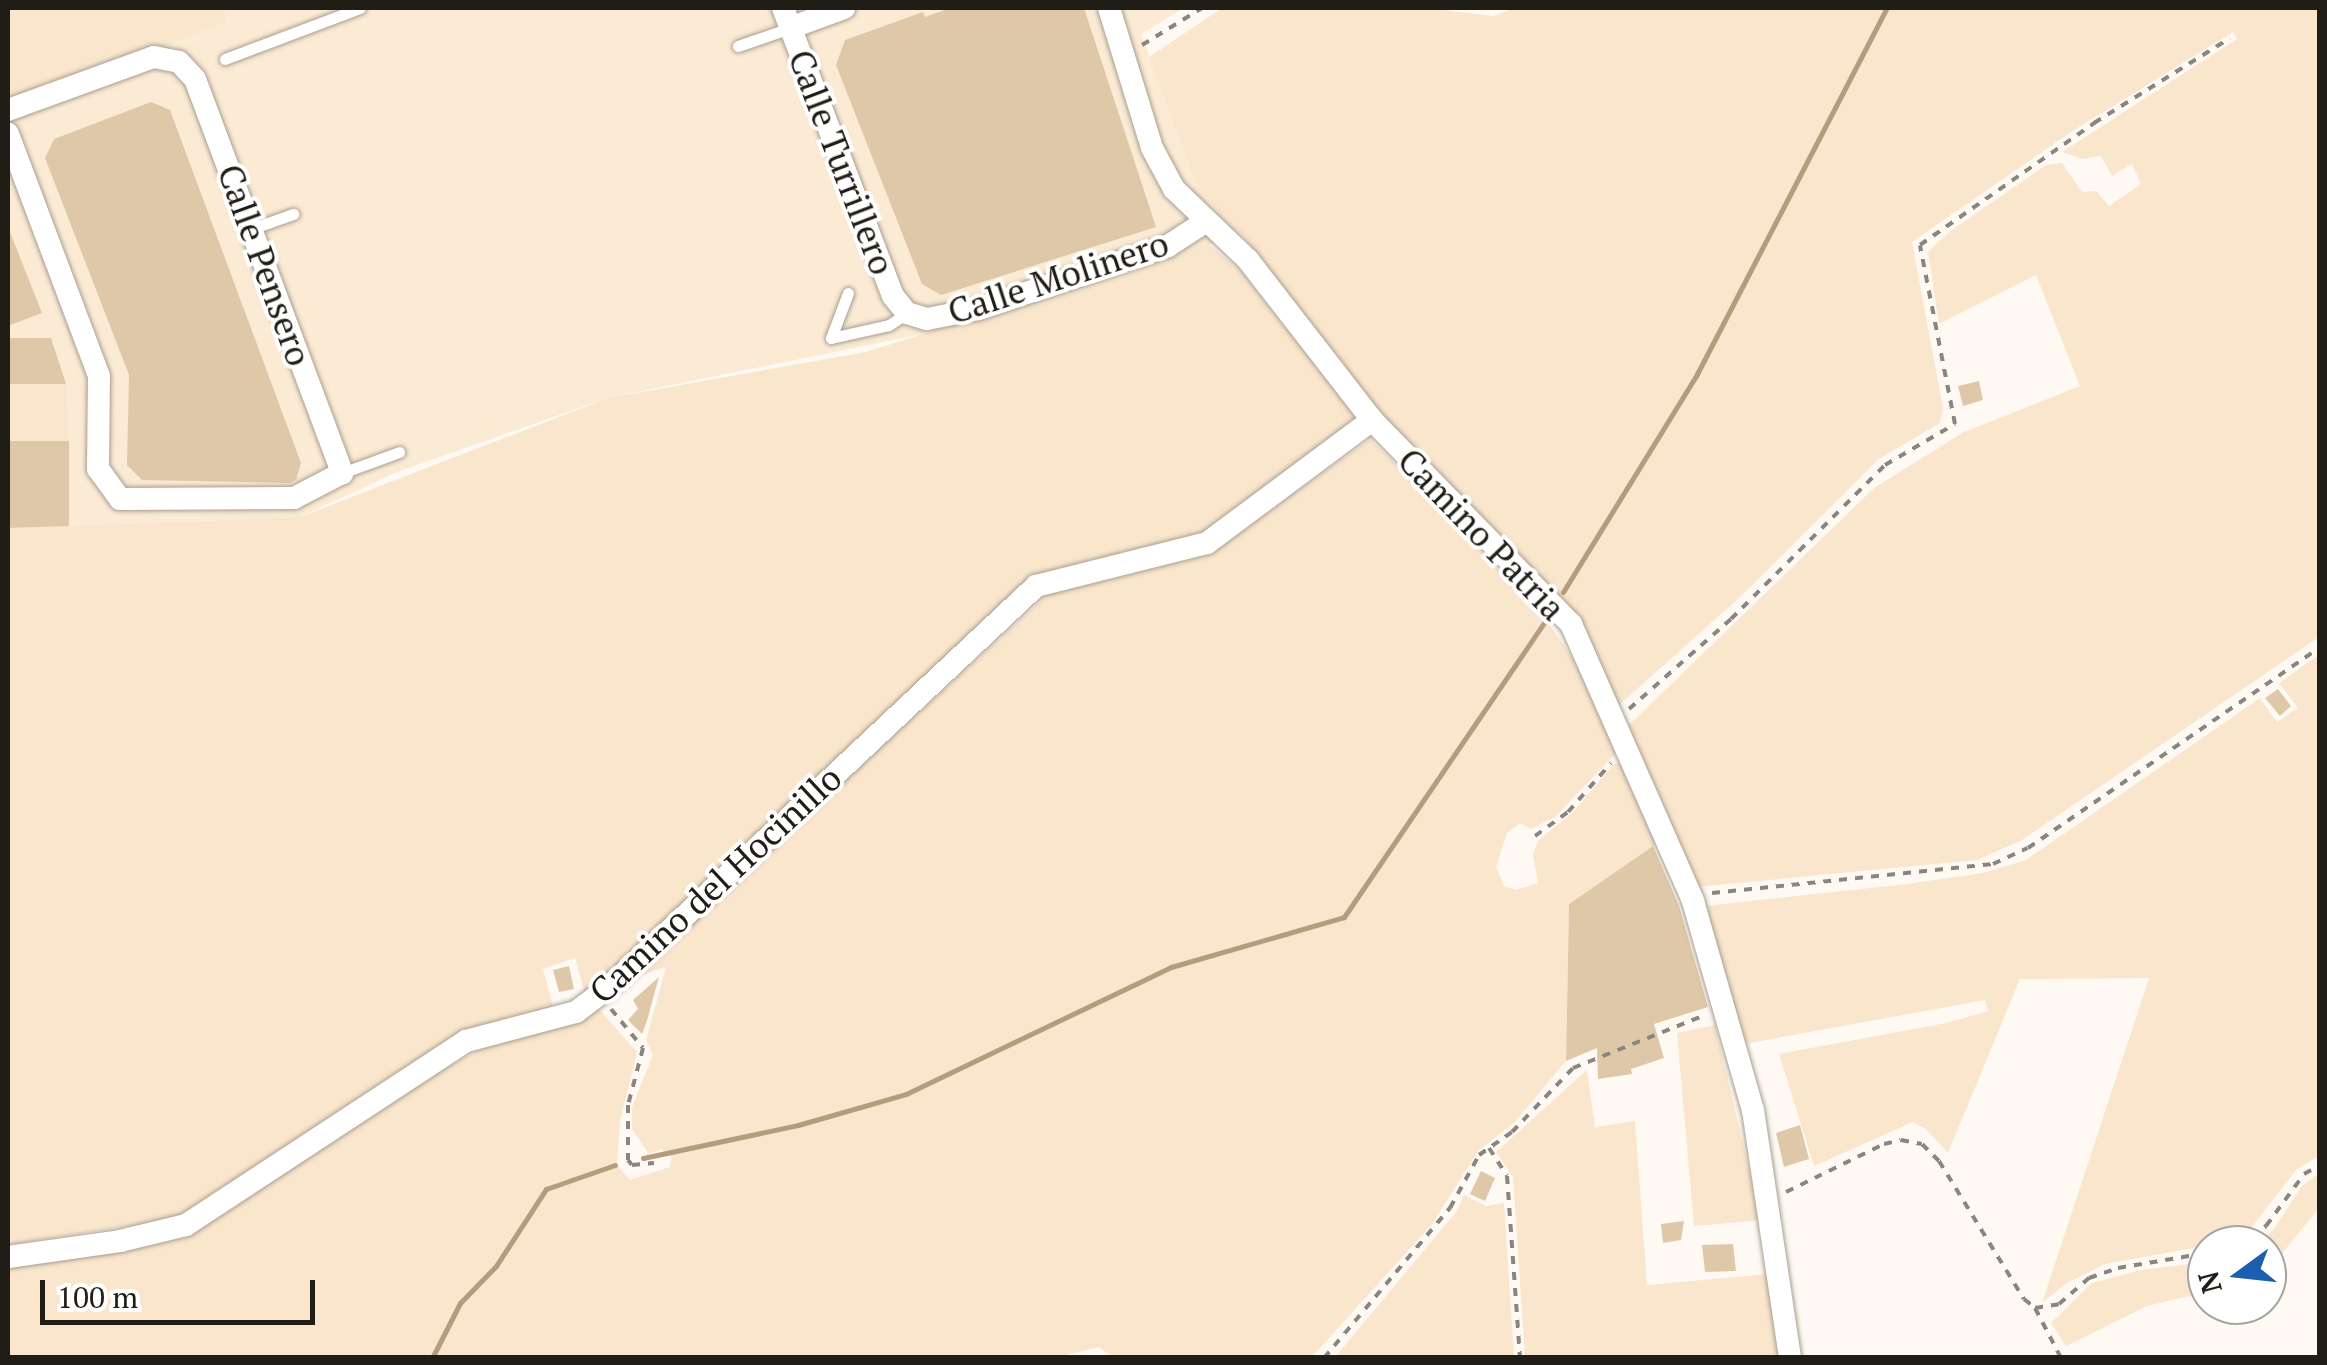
<!DOCTYPE html>
<html>
<head>
<meta charset="utf-8">
<style>
	body { margin:0 }
	#map { position:relative; width:2327px; height:1365px; overflow:hidden; background:#fef9f3; font-family:"PT Serif",serif }
	div>[style] { position:absolute }
	[style*='--x'] { left:calc(var(--x)*1px); top:calc(var(--y)*1px); width:calc(var(--w)*1px); rotate:calc(var(--a)*1deg) }
	.built>* { inset:0; background:#fbebd4 }
	.green>* { inset:0; background:#fae6cc }
	.stream>* { height:5px; margin:-2.5px; padding:0 2.5px; transform-origin:2.5px; border-radius:2.5px; background:#b49d7e }
	.building>* { inset:0; background:#dfc8a8 }
	.path>* { height:4px; margin-top:-2px; transform-origin:0; background:repeating-linear-gradient(90deg,#8a857f 0 8px,transparent 0 16px) }
	.roads { filter:drop-shadow(0 0 2px #a99e90) drop-shadow(0 0 2px #a99e90) }
	.lane>* { height:11px; margin:-5.5px; padding:0 5.5px; transform-origin:5.5px; border-radius:5.5px; background:#fff }
	.street>* { height:22px; margin:-11px; padding:0 11px; transform-origin:11px; border-radius:11px; background:#fff }
	span { translate:-50% -50%; white-space:nowrap; text-align:center; line-height:1.15; -webkit-text-stroke:8px #fff; paint-order:stroke }
	.street-label { font-size:35px; color:#201c16 }
	.frame { position:absolute; inset:0; border:10px solid #201c16; pointer-events:none }
	.north { position:absolute; left:2187px; top:1225px; width:100px; height:100px; box-sizing:border-box; background:#fff; border:2px solid #a6a4a2; border-radius:50%; rotate:255deg; font-size:28px; font-weight:700; line-height:40px; text-align:center; color:#201c16 }
	.north::after { content:''; display:block; margin:auto; width:35px; height:45px; background:#1c5fb0; clip-path:polygon(50% 0,100% 100%,50% 72%,0 100%) }
	.scale { position:absolute; left:40px; top:1280px; width:275px; height:45px; box-sizing:border-box; border:5px solid #201c16; border-top:0; padding-left:12px; font-size:30px; line-height:35px; white-space:nowrap; color:#201c16; -webkit-text-stroke:8px #fff; paint-order:stroke }
</style>
</head>
<body>
<div id="map">
	<div class="built">
		<i style="clip-path:polygon(8px 8px,1184px 8px,1141px 34px,1198px 189px,1242px 234px,918px 335px,608px 398px,397px 472px,300px 517px,8px 528px)"></i>
	</div>
	<div class="green">
		<i style="clip-path:polygon(8px 8px,224px 8px,226px 22px,8px 106px)"></i>
		<i style="clip-path:polygon(1222px 8px,1426px 8px,1493px 16px,1515px 8px,2319px 8px,2319px 637px,2022px 840px,1977px 860px,1696px 887px,1628px 726px,1874px 488px,1964px 432px,2080px 386px,2036px 275px,1939px 324px,1928px 252px,1949px 232px,2046px 165px,2062px 163px,2082px 192px,2096px 191px,2109px 206px,2141px 184px,2132px 164px,2112px 176px,2101px 156px,2082px 159px,2062px 152px,2237px 39px,2233px 32px,2071px 132px,1912px 242px,1943px 408px,1940px 423px,1879px 459px,1738px 599px,1618px 706px,1577px 620px,1378px 414px,1247px 241px,1198px 189px,1149px 57px)"></i>
		<i style="clip-path:polygon(1208px 244px,1241px 271px,1359px 421px,1204px 538px,1032px 579px,585px 994px,575px 958px,543px 969px,553px 1006px,458px 1035px,184px 1217px,8px 1245px,8px 528px,300px 517px,608px 398px,866px 352px)"></i>
		<i style="clip-path:polygon(8px 384px,66px 384px,69px 441px,8px 441px)"></i>
		<i style="clip-path:polygon(1370px 439px,1455px 522px,1551px 627px,1571px 655px,1618px 751px,1555px 817px,1531px 829px,1520px 823px,1507px 833px,1496px 867px,1504px 886px,1516px 890px,1538px 883px,1533px 854px,1538px 841px,1573px 812px,1614px 764px,1622px 762px,1657px 843px,1569px 904px,1566px 1061px,1515px 1122px,1478px 1151px,1433px 1223px,1312px 1357px,1114px 1358px,1099px 1347px,1055px 1358px,8px 1357px,8px 1266px,194px 1231px,412px 1084px,494px 1043px,599px 1009px,637px 1052px,620px 1121px,617px 1165px,630px 1180px,670px 1167px,671px 1156px,661px 1149px,649px 1154px,632px 1129px,632px 1107px,653px 1055px,646px 1040px,666px 967px,630px 979px,1047px 595px,1208px 555px)"></i>
		<i style="clip-path:polygon(2319px 655px,2319px 1156px,2296px 1170px,2252px 1227px,2233px 1241px,2105px 1264px,2067px 1283px,2042px 1303px,2149px 978px,2020px 979px,1948px 1153px,1926px 1129px,1913px 1122px,1814px 1166px,1779px 1054px,1946px 1023px,1988px 1011px,1985px 1000px,1744px 1044px,1705px 906px,1907px 884px,1983px 873px,2026px 860px,2260px 698px,2277px 722px,2298px 708px,2279px 683px)"></i>
		<i style="clip-path:polygon(1715px 1025px,1761px 1220px,1694px 1226px,1677px 1033px)"></i>
		<i style="clip-path:polygon(1587px 1070px,1595px 1127px,1635px 1121px,1647px 1285px,1769px 1274px,1781px 1357px,1525px 1357px,1513px 1177px,1496px 1152px)"></i>
		<i style="clip-path:polygon(2319px 1173px,2319px 1208px,2267px 1272px,2267px 1245px,2256px 1245px,2274px 1229px,2301px 1187px)"></i>
		<i style="clip-path:polygon(1464px 1195px,1486px 1206px,1504px 1203px,1514px 1357px,1335px 1357px,1456px 1212px)"></i>
		<i style="clip-path:polygon(2207px 1262px,2207px 1292px,2147px 1306px,2066px 1346px,2051px 1323px,2092px 1283px,2141px 1270px)"></i>
	</div>
	<div class="stream">
		<i style="--x:1563;--y:592;--w:256;--a:-58.4"></i>
		<i style="--x:1697;--y:374;--w:412;--a:-62.6"></i>
		<i style="--x:643;--y:1158;--w:158;--a:-12"></i>
		<i style="--x:798;--y:1125;--w:112;--a:-16"></i>
		<i style="--x:906;--y:1094;--w:294;--a:-25.6"></i>
		<i style="--x:1171;--y:967;--w:180;--a:-16.1"></i>
		<i style="--x:1344;--y:917;--w:358;--a:-55.8"></i>
		<i style="--x:432;--y:1358;--w:62;--a:-63"></i>
		<i style="--x:460;--y:1303;--w:52;--a:-45.8"></i>
		<i style="--x:496;--y:1266;--w:92;--a:-57"></i>
		<i style="--x:546;--y:1189;--w:73;--a:-19.2"></i>
	</div>
	<div class="building">
		<i style="clip-path:polygon(950px 8px,1084px 8px,1156px 227px,941px 295px,922px 284px,836px 65px,845px 40px,923px 12px,925px 17px)"></i>
		<i style="clip-path:polygon(151px 102px,170px 110px,301px 463px,296px 480px,290px 483px,142px 480px,127px 465px,129px 375px,45px 158px,54px 139px)"></i>
		<i style="clip-path:polygon(8px 227px,42px 313px,8px 326px)"></i>
		<i style="clip-path:polygon(8px 338px,51px 338px,66px 384px,8px 384px)"></i>
		<i style="clip-path:polygon(1979px 381px,1983px 400px,1963px 406px,1958px 386px)"></i>
		<i style="clip-path:polygon(8px 441px,69px 441px,69px 526px,8px 528px)"></i>
		<i style="clip-path:polygon(2278px 689px,2291px 706px,2280px 716px,2265px 698px)"></i>
		<i style="clip-path:polygon(1653px 846px,1679px 906px,1708px 1007px,1654px 1024px,1664px 1058px,1631px 1069px,1632px 1074px,1598px 1079px,1597px 1048px,1566px 1061px,1569px 904px)"></i>
		<i style="clip-path:polygon(569px 966px,574px 989px,559px 992px,553px 970px)"></i>
		<i style="clip-path:polygon(659px 977px,646px 1024px,642px 1034px,628px 1020px,638px 1009px,633px 1000px)"></i>
		<i style="clip-path:polygon(1800px 1125px,1809px 1159px,1784px 1167px,1776px 1133px)"></i>
		<i style="clip-path:polygon(1481px 1171px,1495px 1178px,1485px 1201px,1470px 1194px)"></i>
		<i style="clip-path:polygon(1684px 1221px,1681px 1240px,1663px 1243px,1661px 1224px)"></i>
		<i style="clip-path:polygon(1733px 1244px,1736px 1271px,1705px 1272px,1702px 1245px)"></i>
	</div>
	<div class="path">
		<i style="--x:1142;--y:45;--w:70;--a:-31.7"></i>
		<i style="--x:1629;--y:709;--w:136;--a:-41.4"></i>
		<i style="--x:1731;--y:619;--w:218;--a:-45"></i>
		<i style="--x:1885;--y:465;--w:81;--a:-30.4"></i>
		<i style="--x:1955;--y:424;--w:182;--a:-101.1"></i>
		<i style="--x:1920;--y:245;--w:213;--a:-35"></i>
		<i style="--x:2094;--y:123;--w:160;--a:-32"></i>
		<i style="--x:1535;--y:836;--w:41;--a:-36"></i>
		<i style="--x:1568;--y:812;--w:65;--a:-48.7"></i>
		<i style="--x:1712;--y:893;--w:282;--a:-5.9"></i>
		<i style="--x:1993;--y:864;--w:38;--a:-25"></i>
		<i style="--x:2028;--y:848;--w:354;--a:-34.5"></i>
		<i style="--x:611;--y:1009;--w:50;--a:50.6"></i>
		<i style="--x:643;--y:1048;--w:59;--a:104.7"></i>
		<i style="--x:628;--y:1105;--w:55;--a:90"></i>
		<i style="--x:628;--y:1160;--w:6;--a:51"></i>
		<i style="--x:632;--y:1165;--w:22;--a:-5"></i>
		<i style="--x:1489;--y:1148;--w:33;--a:57"></i>
		<i style="--x:1507;--y:1176;--w:182;--a:85.9"></i>
		<i style="--x:1786;--y:1192;--w:109;--a:-26.1"></i>
		<i style="--x:1884;--y:1144;--w:17;--a:-13"></i>
		<i style="--x:1901;--y:1140;--w:21;--a:11"></i>
		<i style="--x:1922;--y:1144;--w:24;--a:45"></i>
		<i style="--x:1939;--y:1161;--w:162;--a:58.4"></i>
		<i style="--x:2024;--y:1299;--w:14;--a:39"></i>
		<i style="--x:2035;--y:1308;--w:24;--a:-9"></i>
		<i style="--x:2059;--y:1304;--w:40;--a:-41"></i>
		<i style="--x:2089;--y:1278;--w:31;--a:-19"></i>
		<i style="--x:2118;--y:1268;--w:90;--a:-9.6"></i>
		<i style="--x:2238;--y:1245;--w:34;--a:-34"></i>
		<i style="--x:2266;--y:1226;--w:64;--a:-53.8"></i>
		<i style="--x:2304;--y:1174;--w:18;--a:-29"></i>
		<i style="--x:2035;--y:1308;--w:56;--a:62.5"></i>
		<i style="--x:1324;--y:1358;--w:196;--a:-50"></i>
		<i style="--x:1450;--y:1208;--w:60;--a:-61.3"></i>
		<i style="--x:1479;--y:1155;--w:40;--a:-34.9"></i>
		<i style="--x:1512;--y:1132;--w:88;--a:-46.4"></i>
		<i style="--x:1573;--y:1068;--w:142;--a:-21.9"></i>
	</div>
	<div class="roads">
		<div class="lane">
			<i style="--x:738;--y:46;--w:55;--a:-19.1"></i>
			<i style="--x:225;--y:59;--w:144;--a:-20.7"></i>
			<i style="--x:251;--y:229;--w:45;--a:-19.7"></i>
			<i style="--x:848;--y:293;--w:48;--a:110.7"></i>
			<i style="--x:831;--y:338;--w:59;--a:-12.6"></i>
			<i style="--x:889;--y:325;--w:22;--a:-34"></i>
			<i style="--x:342;--y:473;--w:61;--a:-20.2"></i>
		</div>
		<div class="street">
			<i style="--x:783;--y:8;--w:308;--a:69.1"></i>
			<i style="--x:893;--y:296;--w:22;--a:51"></i>
			<i style="--x:907;--y:313;--w:21;--a:17"></i>
			<i style="--x:927;--y:319;--w:52;--a:-11.1"></i>
			<i style="--x:978;--y:309;--w:200;--a:-18.3"></i>
			<i style="--x:1168;--y:246;--w:44;--a:-33"></i>
			<i style="--x:1109;--y:8;--w:146;--a:72.9"></i>
			<i style="--x:1152;--y:148;--w:47;--a:61.8"></i>
			<i style="--x:1174;--y:189;--w:103;--a:43.8"></i>
			<i style="--x:1248;--y:260;--w:202;--a:52.2"></i>
			<i style="--x:1372;--y:420;--w:285;--a:45.7"></i>
			<i style="--x:1571;--y:624;--w:303;--a:66.2"></i>
			<i style="--x:1693;--y:901;--w:217;--a:74"></i>
			<i style="--x:1753;--y:1110;--w:251;--a:81.5"></i>
			<i style="--x:790;--y:28;--w:58;--a:-20.3"></i>
			<i style="--x:8;--y:110;--w:155;--a:-20"></i>
			<i style="--x:154;--y:57;--w:25;--a:11"></i>
			<i style="--x:179;--y:62;--w:23;--a:47"></i>
			<i style="--x:195;--y:79;--w:421;--a:69.5"></i>
			<i style="--x:342;--y:473;--w:54;--a:152.5"></i>
			<i style="--x:294;--y:498;--w:174;--a:179.7"></i>
			<i style="--x:120;--y:499;--w:37;--a:-126"></i>
			<i style="--x:98;--y:469;--w:93;--a:-89.4"></i>
			<i style="--x:99;--y:376;--w:259;--a:-110.6"></i>
			<i style="--x:8;--y:1257;--w:113;--a:-8.1"></i>
			<i style="--x:120;--y:1241;--w:68;--a:-13.6"></i>
			<i style="--x:186;--y:1225;--w:335;--a:-33.3"></i>
			<i style="--x:466;--y:1041;--w:114;--a:-14.8"></i>
			<i style="--x:576;--y:1012;--w:41;--a:-37.1"></i>
			<i style="--x:609;--y:987;--w:586;--a:-43.2"></i>
			<i style="--x:1036;--y:586;--w:176;--a:-14.1"></i>
			<i style="--x:1207;--y:543;--w:206;--a:-36.7"></i>
		</div>
	</div>
	<div class="street-label">
		<span style="left:842px;top:162px;rotate:69deg">Calle Turrillero</span>
		<span style="left:265px;top:265px;rotate:70deg">Calle Pensero</span>
		<span style="left:1058px;top:277px;rotate:-18deg">Calle Molinero</span>
		<span style="left:1482px;top:534px;rotate:46deg">Camino Patria</span>
		<span style="left:715px;top:884px;rotate:-43deg">Camino del Hocinillo</span>
	</div>
	<div class="frame"></div>
	<div class="north">N</div>
	<div class="scale">100 m</div>
</div>
</body>
</html>
